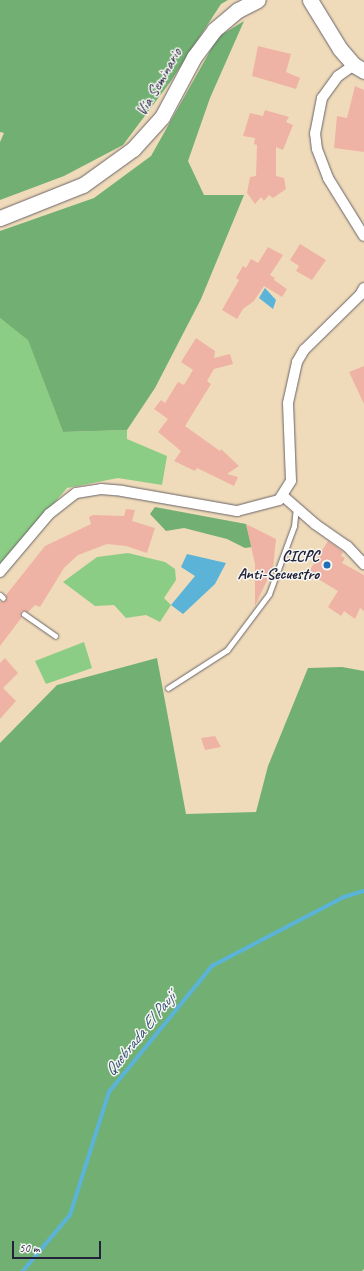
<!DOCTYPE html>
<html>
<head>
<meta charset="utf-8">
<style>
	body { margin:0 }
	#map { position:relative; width:364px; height:1271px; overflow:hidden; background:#efdbba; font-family:Caveat,sans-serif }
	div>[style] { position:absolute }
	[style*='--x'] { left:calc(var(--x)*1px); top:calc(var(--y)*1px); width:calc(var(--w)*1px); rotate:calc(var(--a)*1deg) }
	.green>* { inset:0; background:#8ccd85 }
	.forest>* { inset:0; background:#71b072 }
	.water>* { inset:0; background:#5bb4d8 }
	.stream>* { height:3.5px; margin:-1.75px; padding:0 1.75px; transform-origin:1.75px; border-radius:1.75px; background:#5bb4d8 }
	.building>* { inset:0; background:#efb3a5 }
	.roads { filter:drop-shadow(0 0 1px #6a6367) drop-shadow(0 0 1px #6a6367) }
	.service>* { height:5px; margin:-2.5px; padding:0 2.5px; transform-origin:2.5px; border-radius:2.5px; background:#fff }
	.minor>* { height:10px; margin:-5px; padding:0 5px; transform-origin:5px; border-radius:5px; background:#fff }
	.secondary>* { height:15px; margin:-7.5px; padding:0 7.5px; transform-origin:7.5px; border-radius:7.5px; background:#fff }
	.dots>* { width:11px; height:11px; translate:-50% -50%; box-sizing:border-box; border:2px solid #f6f6f2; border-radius:50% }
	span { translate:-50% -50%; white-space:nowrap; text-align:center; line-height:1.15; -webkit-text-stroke:3px #f6f6f2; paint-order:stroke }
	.street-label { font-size:16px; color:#22223b }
	.poi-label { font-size:16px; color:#22223b; font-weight:700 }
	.right { translate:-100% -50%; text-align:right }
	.water-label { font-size:17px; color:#365572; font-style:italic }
	.scale { position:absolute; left:12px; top:1241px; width:89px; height:18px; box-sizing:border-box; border:2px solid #22223b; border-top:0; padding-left:5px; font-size:12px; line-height:14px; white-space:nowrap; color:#22223b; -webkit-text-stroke:3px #f6f6f2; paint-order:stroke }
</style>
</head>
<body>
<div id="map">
	<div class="green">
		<i style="clip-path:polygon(0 318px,28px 339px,63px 432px,127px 430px,127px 439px,167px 456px,162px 485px,118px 478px,67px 488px,0 567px)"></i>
		<i style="clip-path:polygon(128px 553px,165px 562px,175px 569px,176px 580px,164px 598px,171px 605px,160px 622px,146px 615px,126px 618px,114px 605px,95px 606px,63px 582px,97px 557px)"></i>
		<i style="clip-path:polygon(84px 642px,92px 668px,46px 684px,35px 661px)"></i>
	</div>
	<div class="forest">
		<i style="clip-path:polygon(0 0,228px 0,221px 4px,171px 81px,123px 145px,64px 176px,0 200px,0 142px,4px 133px,0 132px)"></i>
		<i style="clip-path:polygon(244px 21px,210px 98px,188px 161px,204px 195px,244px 195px,201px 299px,155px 388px,127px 430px,63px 432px,28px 340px,0 318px,0 231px,94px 198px,151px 156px,218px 37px)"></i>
		<i style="clip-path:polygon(155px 507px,246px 524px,252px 547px,245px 548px,227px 539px,184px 528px,166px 531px,150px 514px)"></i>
		<i style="clip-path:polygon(157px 658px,186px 814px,256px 812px,268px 766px,308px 668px,342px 667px,364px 671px,364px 1269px,362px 1271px,0 1271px,0 743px,57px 685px)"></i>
	</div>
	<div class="water">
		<i style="clip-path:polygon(265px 288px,276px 300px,273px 309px,259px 298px)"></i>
		<i style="clip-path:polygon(187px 554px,226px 563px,215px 584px,183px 614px,171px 605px,195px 576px,181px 567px)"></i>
	</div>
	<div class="stream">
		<i style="--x:23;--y:1271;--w:73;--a:-50"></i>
		<i style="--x:70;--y:1215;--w:129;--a:-72.4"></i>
		<i style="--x:109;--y:1092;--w:163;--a:-50.7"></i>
		<i style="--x:212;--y:966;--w:149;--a:-27.6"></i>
		<i style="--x:344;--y:897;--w:21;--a:-17"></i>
	</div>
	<div class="building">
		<i style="clip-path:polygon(258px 46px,291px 54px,286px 72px,300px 78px,296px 89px,252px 76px)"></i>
		<i style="clip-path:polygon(355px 86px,364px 90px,364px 152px,334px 148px,337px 116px,347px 118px)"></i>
		<i style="clip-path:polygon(265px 110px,289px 117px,286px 122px,293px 125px,283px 150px,276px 147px,276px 176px,284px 178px,286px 189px,273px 198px,269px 195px,264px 201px,261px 197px,255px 204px,247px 193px,250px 177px,256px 176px,257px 145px,254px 144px,255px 138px,243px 136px,250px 113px,263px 116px)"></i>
		<i style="clip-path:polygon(300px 244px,326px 260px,312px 280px,296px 271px,299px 266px,290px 260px)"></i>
		<i style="clip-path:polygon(268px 247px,283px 255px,270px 275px,275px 278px,274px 280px,287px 289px,282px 297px,264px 286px,254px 301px,243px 309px,237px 319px,222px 310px,239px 280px,236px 278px,243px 266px,246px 268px,251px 259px,258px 263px)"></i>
		<i style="clip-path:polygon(196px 338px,215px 351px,214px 358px,230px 354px,233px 364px,214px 369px,207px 381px,211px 384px,185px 426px,220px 451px,221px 449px,239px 466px,227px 474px,238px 477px,234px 486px,197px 468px,195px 471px,174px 461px,181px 451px,158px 432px,168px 419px,154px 409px,161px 400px,165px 403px,178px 382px,184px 385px,193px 370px,181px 362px)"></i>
		<i style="clip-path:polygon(364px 366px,364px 404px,349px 372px)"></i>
		<i style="clip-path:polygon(126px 509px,135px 510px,132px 521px,155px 528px,147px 553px,126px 546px,107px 544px,78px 555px,64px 568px,40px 607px,35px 605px,28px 612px,21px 611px,22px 617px,0 646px,0 602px,6px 601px,6px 595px,45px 546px,91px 524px,89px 517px,93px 515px,124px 516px)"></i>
		<i style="clip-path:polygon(246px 524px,276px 539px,273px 568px,255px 606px,255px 564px)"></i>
		<i style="clip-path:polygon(328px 541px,343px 552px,341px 556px,345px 558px,342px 563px,364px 575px,364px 611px,360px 608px,355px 619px,344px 611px,341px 616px,328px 607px,338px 591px,308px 573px)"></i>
		<i style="clip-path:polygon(5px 658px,18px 673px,3px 688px,16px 701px,0 719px,0 663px)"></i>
		<i style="clip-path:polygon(215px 736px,221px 747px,205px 750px,201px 738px)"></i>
	</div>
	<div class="roads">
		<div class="service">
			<i style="--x:0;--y:595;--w:4;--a:45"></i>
			<i style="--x:24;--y:614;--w:38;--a:35"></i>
			<i style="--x:168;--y:688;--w:70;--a:-32.8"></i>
			<i style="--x:227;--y:650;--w:70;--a:-53.1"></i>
			<i style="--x:269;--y:594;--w:72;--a:-69.8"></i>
			<i style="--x:294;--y:526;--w:19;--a:-84"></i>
		</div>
		<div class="minor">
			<i style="--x:354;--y:65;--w:19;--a:145"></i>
			<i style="--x:338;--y:76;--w:27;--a:126"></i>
			<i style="--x:322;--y:98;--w:36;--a:101"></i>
			<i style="--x:315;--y:133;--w:16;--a:83"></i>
			<i style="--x:317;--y:149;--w:31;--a:69"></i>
			<i style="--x:328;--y:178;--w:68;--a:58.2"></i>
			<i style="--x:283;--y:496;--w:43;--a:41.2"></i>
			<i style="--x:315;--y:524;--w:39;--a:35"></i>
			<i style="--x:347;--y:546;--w:25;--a:47"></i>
			<i style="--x:0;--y:572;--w:76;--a:-49.8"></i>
			<i style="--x:49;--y:514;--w:34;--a:-38"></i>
			<i style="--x:76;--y:493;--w:25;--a:-9"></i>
			<i style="--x:101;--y:489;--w:21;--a:5"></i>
			<i style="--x:122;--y:491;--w:117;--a:9.9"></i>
			<i style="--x:237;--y:511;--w:43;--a:-14.7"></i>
			<i style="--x:279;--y:500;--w:22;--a:-58"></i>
			<i style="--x:291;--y:481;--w:78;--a:-92.2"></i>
			<i style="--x:288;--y:403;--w:42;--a:-77.6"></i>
			<i style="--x:297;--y:362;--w:14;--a:-60"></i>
			<i style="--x:304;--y:350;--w:78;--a:-44.5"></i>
			<i style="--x:360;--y:295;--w:8;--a:-60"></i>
		</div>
		<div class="secondary">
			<i style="--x:310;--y:0;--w:57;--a:58.5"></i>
			<i style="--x:340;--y:49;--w:21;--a:49"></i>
			<i style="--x:354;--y:65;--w:12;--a:31"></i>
			<i style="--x:0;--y:218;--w:89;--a:-21.7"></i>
			<i style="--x:83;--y:185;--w:62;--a:-35.8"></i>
			<i style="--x:133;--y:149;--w:43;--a:-47.8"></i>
			<i style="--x:162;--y:117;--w:68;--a:-61.9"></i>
			<i style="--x:194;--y:57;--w:34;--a:-53"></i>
			<i style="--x:214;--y:30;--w:31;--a:-40"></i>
			<i style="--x:238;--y:10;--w:22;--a:-27"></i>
		</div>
	</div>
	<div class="dots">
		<i style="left:327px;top:565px;background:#1f6fb2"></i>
	</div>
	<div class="street-label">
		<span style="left:159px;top:82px;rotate:-60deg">Vía Seminario</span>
	</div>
	<div class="poi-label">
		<span class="right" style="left:319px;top:565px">CICPC<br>Anti-Secuestro</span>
	</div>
	<div class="water-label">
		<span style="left:140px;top:1034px;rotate:-51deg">Quebrada El Paují</span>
	</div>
	<div class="scale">50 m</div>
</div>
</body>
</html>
